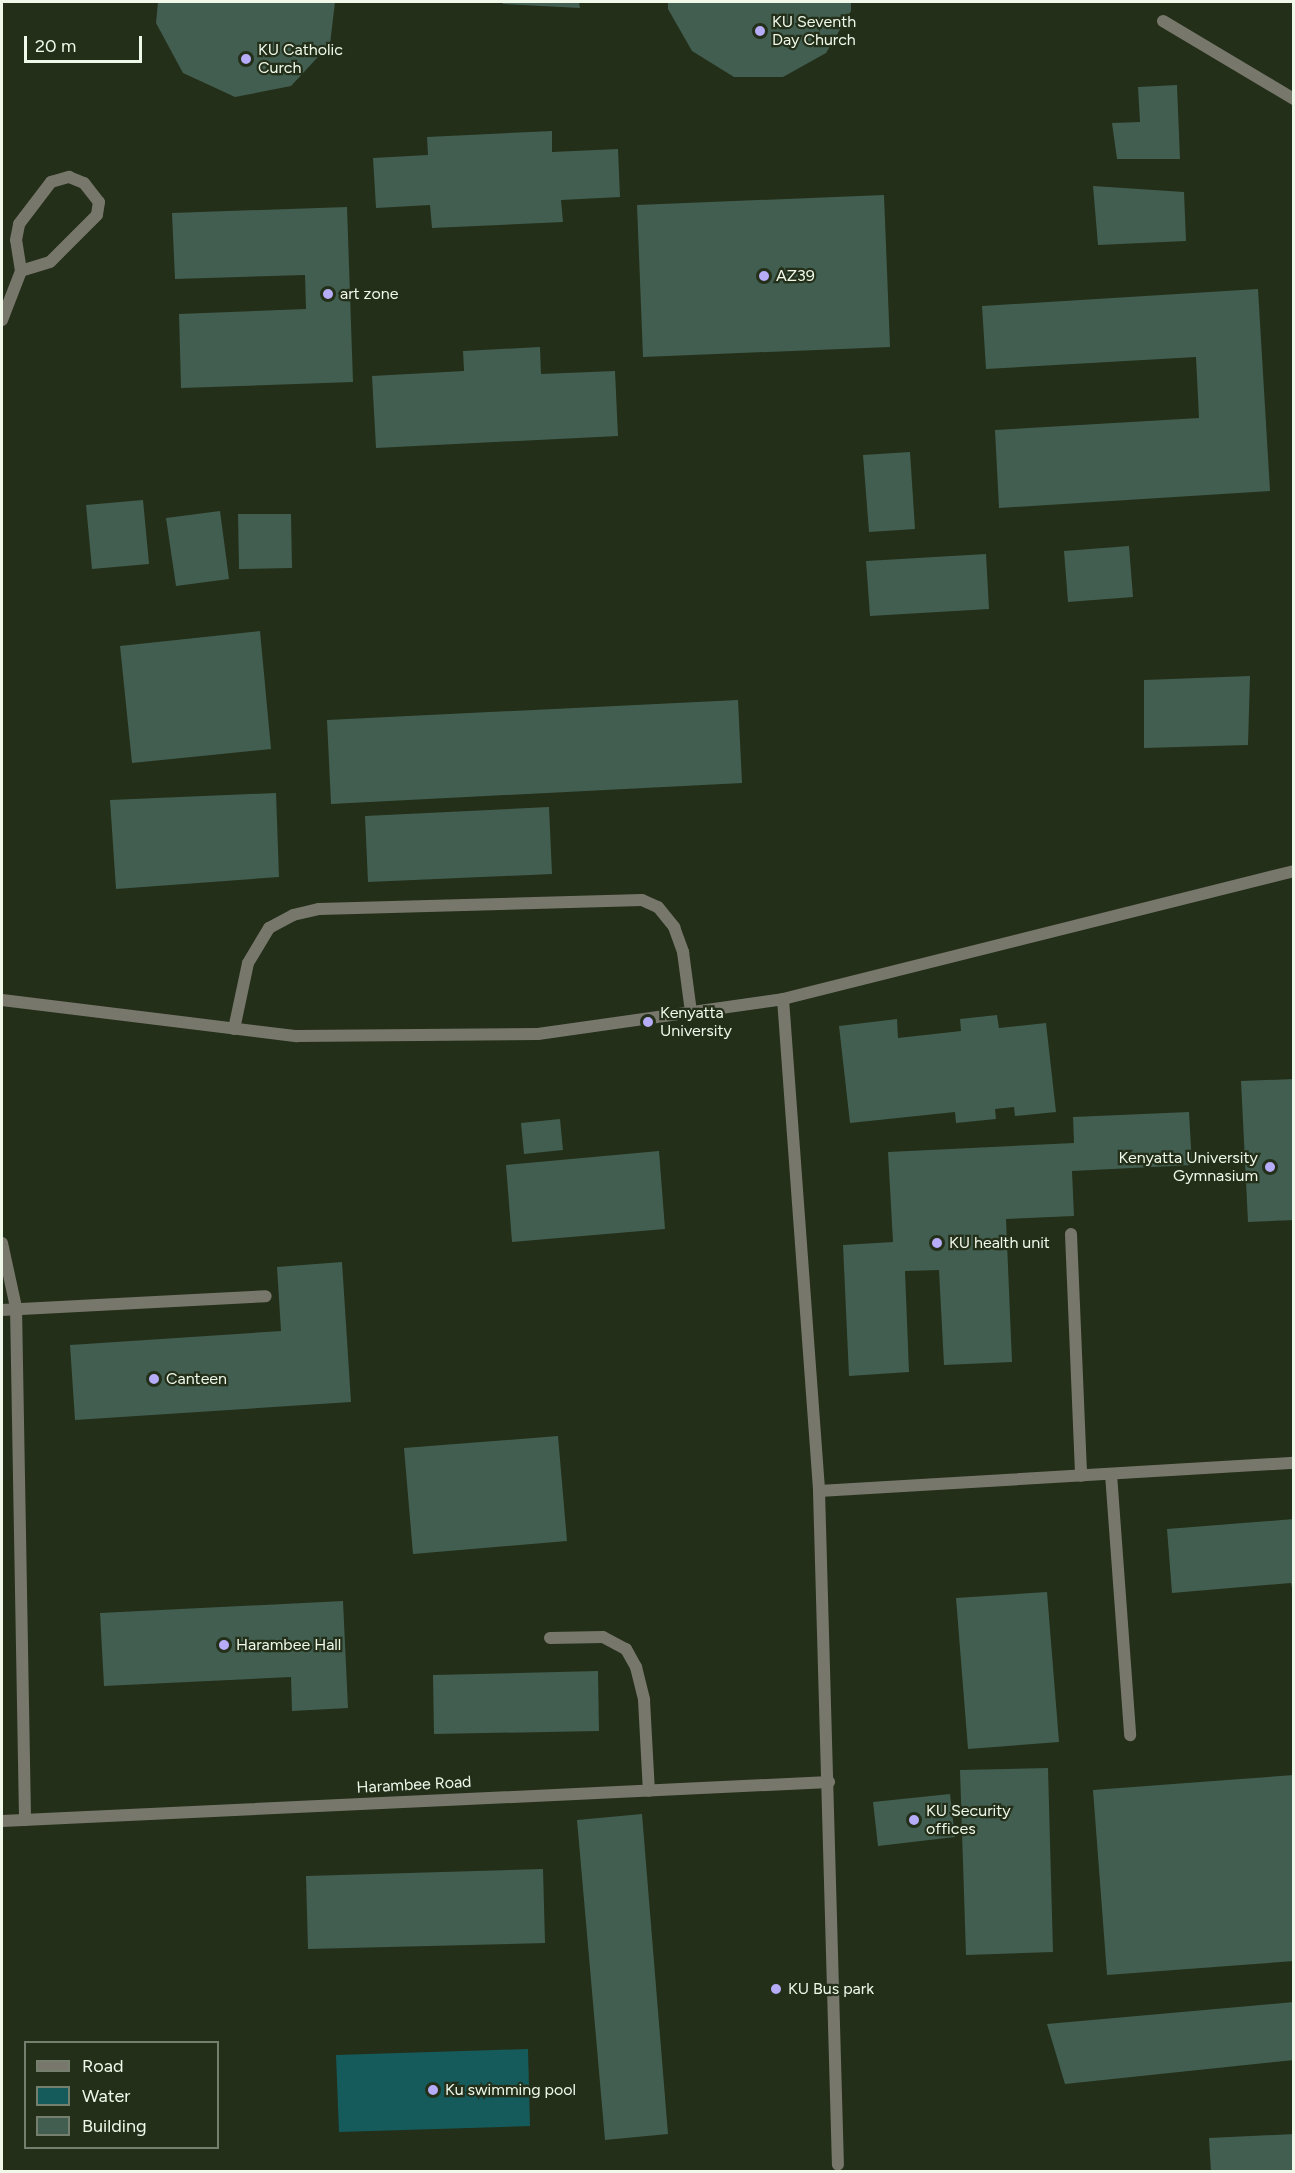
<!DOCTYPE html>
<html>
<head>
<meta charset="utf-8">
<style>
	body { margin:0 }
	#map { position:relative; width:1295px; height:2173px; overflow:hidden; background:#232f19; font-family:Figtree,sans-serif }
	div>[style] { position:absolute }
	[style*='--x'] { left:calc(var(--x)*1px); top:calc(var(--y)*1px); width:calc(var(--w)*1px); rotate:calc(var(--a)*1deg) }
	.water>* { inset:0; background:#165b5b }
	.building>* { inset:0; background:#425e50 }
	.service>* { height:12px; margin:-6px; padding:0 6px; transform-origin:6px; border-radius:6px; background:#78776b }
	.minor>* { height:12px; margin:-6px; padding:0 6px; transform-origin:6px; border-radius:6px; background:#78776b }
	.dots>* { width:16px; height:16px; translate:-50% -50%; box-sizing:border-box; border:3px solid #232f19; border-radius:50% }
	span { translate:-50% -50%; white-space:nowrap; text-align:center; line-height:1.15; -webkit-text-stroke:4.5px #232f19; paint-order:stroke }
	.poi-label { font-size:16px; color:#f0f8ea }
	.left { translate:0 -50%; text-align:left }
	.right { translate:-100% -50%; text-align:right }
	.street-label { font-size:16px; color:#f0f8ea }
	.frame { position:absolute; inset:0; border:3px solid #f0f8ea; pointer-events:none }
	.legend { position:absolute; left:24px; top:2041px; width:195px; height:108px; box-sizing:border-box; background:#232f19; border:2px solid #757f6d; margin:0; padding:8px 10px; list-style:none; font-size:18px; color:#f0f8ea }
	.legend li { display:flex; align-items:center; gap:12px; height:30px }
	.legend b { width:30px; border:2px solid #757f6d }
	.scale { position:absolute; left:24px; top:36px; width:118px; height:27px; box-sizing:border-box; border:3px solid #f0f8ea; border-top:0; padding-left:8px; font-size:18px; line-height:21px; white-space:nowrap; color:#f0f8ea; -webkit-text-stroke:4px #232f19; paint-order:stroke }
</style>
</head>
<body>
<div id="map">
	<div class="water">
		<i style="clip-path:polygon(528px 2049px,530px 2126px,339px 2132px,336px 2055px)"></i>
	</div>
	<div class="building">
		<i style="clip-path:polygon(158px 2px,335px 2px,330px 44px,291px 86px,235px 97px,183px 73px,156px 23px)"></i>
		<i style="clip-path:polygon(502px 2px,579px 2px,580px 8px,503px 4px)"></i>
		<i style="clip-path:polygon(668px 2px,851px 2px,851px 11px,826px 53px,783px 77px,734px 77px,692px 51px,668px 9px)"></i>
		<i style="clip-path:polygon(1177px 85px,1180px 159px,1117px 159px,1112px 123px,1140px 122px,1138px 87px)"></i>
		<i style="clip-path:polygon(552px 131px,552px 152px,618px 149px,620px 197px,561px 200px,563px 222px,432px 228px,430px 205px,376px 208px,373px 158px,428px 155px,427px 137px)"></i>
		<i style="clip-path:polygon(1093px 186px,1184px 192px,1186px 241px,1098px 245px)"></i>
		<i style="clip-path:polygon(884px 195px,890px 347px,643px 357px,637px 205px)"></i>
		<i style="clip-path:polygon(347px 207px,353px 382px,181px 388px,179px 314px,306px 309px,305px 275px,175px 279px,172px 213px)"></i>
		<i style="clip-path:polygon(1258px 289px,1270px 491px,999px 508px,995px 430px,1199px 418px,1196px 357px,986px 369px,982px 306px)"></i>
		<i style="clip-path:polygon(540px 347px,541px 374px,615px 371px,618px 436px,376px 448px,372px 376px,464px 371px,463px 351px)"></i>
		<i style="clip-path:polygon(910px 452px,915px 529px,869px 532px,863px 455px)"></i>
		<i style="clip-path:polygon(143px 500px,149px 564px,92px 569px,86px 505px)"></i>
		<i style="clip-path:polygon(220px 511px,229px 579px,176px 586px,166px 518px)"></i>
		<i style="clip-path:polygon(238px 514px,291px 514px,292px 568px,239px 569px)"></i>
		<i style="clip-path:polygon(1129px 546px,1133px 597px,1068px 602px,1064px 551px)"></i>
		<i style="clip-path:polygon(986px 554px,989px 609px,870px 616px,866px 561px)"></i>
		<i style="clip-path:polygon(260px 631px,271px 749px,132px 763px,120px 646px)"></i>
		<i style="clip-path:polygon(1250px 676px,1248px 745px,1144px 748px,1144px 680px)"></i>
		<i style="clip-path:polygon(738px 700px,742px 783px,331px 804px,327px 720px)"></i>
		<i style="clip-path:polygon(276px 793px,279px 877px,116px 889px,110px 800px)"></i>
		<i style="clip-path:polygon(549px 807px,552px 874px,368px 882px,365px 816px)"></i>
		<i style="clip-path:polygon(997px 1015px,999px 1028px,1046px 1023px,1056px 1112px,1015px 1116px,1014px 1107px,995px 1109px,996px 1119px,956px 1123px,955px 1112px,850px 1123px,839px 1026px,897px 1019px,898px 1038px,961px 1031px,960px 1019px)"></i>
		<i style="clip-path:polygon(1294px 1079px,1294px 1220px,1248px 1222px,1241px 1081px)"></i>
		<i style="clip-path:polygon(1189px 1112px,1192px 1165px,1072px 1171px,1074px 1216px,1006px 1219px,1012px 1362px,944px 1365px,939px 1270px,905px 1271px,909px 1372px,849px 1376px,843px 1245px,893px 1242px,888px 1152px,1074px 1143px,1073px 1117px)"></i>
		<i style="clip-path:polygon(560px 1119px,563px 1150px,524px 1154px,521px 1123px)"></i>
		<i style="clip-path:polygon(659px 1151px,665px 1229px,512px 1242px,506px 1165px)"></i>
		<i style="clip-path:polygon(342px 1262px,351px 1402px,75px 1420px,70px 1345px,281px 1331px,277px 1267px)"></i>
		<i style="clip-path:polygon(558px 1436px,567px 1541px,413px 1554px,404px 1448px)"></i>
		<i style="clip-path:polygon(1294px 1519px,1294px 1597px,1291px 1583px,1172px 1593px,1167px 1529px)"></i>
		<i style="clip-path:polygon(1047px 1592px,1059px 1742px,968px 1749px,956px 1598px)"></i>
		<i style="clip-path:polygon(343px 1601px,348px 1708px,292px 1711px,291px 1677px,104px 1686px,100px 1613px)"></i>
		<i style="clip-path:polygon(598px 1671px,599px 1731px,434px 1734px,433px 1675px)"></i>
		<i style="clip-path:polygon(1048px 1768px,1053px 1952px,966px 1955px,960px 1770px)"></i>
		<i style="clip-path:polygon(1294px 1775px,1294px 1961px,1107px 1975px,1093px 1790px)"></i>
		<i style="clip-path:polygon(950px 1794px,955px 1837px,878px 1846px,873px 1802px)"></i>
		<i style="clip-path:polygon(642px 1814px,668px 2134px,605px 2140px,577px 1820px)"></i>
		<i style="clip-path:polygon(543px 1869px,545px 1943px,308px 1949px,306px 1876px)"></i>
		<i style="clip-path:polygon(1294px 2002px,1294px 2060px,1065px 2084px,1047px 2024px)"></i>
		<i style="clip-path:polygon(1294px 2134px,1294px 2172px,1211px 2172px,1209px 2138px)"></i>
	</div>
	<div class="service">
		<i style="--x:69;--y:177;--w:16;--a:22"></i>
		<i style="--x:84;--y:183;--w:24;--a:52"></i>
		<i style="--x:99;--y:202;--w:13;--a:99"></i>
		<i style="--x:97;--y:215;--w:66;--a:135"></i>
		<i style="--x:50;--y:262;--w:30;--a:163"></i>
		<i style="--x:21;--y:271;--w:31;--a:-99"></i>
		<i style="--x:16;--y:240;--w:16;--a:-79"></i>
		<i style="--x:19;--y:224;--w:53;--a:-52.7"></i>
		<i style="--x:51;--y:182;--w:19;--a:-16"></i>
		<i style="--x:2;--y:320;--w:53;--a:-68.8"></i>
		<i style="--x:783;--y:999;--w:493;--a:85.8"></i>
		<i style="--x:819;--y:1491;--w:674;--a:88.39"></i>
		<i style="--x:2;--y:1000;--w:297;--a:7"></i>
		<i style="--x:297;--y:1036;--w:241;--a:-0.5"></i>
		<i style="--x:538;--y:1034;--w:247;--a:-8.1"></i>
		<i style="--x:783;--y:999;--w:527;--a:-14.06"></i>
		<i style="--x:234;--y:1029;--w:67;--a:-78"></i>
		<i style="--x:248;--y:963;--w:41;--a:-59"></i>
		<i style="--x:269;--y:928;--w:27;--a:-28"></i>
		<i style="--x:293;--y:915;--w:27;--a:-13"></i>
		<i style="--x:319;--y:909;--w:323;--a:-1.6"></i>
		<i style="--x:642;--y:900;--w:17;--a:24"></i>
		<i style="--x:658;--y:907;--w:26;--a:51"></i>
		<i style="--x:674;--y:927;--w:27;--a:70"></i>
		<i style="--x:683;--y:952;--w:61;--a:82.4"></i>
		<i style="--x:1071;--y:1234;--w:242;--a:87.6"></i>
		<i style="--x:2;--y:1243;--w:66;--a:77.7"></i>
		<i style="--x:16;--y:1307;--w:513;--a:88.99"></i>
		<i style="--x:2;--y:1310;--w:264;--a:-3"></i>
		<i style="--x:1111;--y:1474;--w:262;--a:85.8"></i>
		<i style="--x:819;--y:1491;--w:476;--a:-3.4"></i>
		<i style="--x:550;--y:1638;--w:53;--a:-1.1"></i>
		<i style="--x:603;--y:1637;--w:26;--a:28"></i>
		<i style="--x:626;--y:1649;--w:21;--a:61"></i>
		<i style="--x:636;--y:1667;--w:34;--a:76"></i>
		<i style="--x:644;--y:1700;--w:91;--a:86.9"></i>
		<i style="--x:2;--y:1821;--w:828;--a:-2.7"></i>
	</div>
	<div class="minor">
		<i style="--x:1163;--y:21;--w:152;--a:30.8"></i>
	</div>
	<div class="dots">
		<i style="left:760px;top:31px;background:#b6acf8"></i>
		<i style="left:246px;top:59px;background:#b6acf8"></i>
		<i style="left:764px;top:276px;background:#b6acf8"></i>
		<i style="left:328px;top:294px;background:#b6acf8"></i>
		<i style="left:648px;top:1022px;background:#b6acf8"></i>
		<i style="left:1270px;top:1167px;background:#b6acf8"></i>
		<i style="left:937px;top:1243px;background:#b6acf8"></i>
		<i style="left:154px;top:1379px;background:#b6acf8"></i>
		<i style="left:224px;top:1645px;background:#b6acf8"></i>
		<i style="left:914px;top:1820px;background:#b6acf8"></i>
		<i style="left:776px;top:1989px;background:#b6acf8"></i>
		<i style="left:433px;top:2090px;background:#b6acf8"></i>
	</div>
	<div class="poi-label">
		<span class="left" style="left:772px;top:31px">KU Seventh<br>Day Church</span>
		<span class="left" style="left:258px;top:59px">KU Catholic<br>Curch</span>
		<span class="left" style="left:776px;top:276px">AZ39</span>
		<span class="left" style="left:340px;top:294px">art zone</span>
		<span class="left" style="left:660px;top:1022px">Kenyatta<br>University</span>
		<span class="right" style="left:1258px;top:1167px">Kenyatta University<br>Gymnasium</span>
		<span class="left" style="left:949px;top:1243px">KU health unit</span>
		<span class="left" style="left:166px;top:1379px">Canteen</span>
		<span class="left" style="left:236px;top:1645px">Harambee Hall</span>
		<span class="left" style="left:926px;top:1820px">KU Security<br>offices</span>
		<span class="left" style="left:788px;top:1989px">KU Bus park</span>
		<span class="left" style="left:445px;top:2090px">Ku swimming pool</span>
	</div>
	<div class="street-label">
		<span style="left:414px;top:1785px;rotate:-3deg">Harambee Road</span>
	</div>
	<div class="frame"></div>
	<ul class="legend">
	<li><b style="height:8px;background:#78776b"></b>Road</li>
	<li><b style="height:16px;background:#165b5b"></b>Water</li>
	<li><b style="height:16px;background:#425e50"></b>Building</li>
	</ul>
	<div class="scale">20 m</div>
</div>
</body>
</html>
